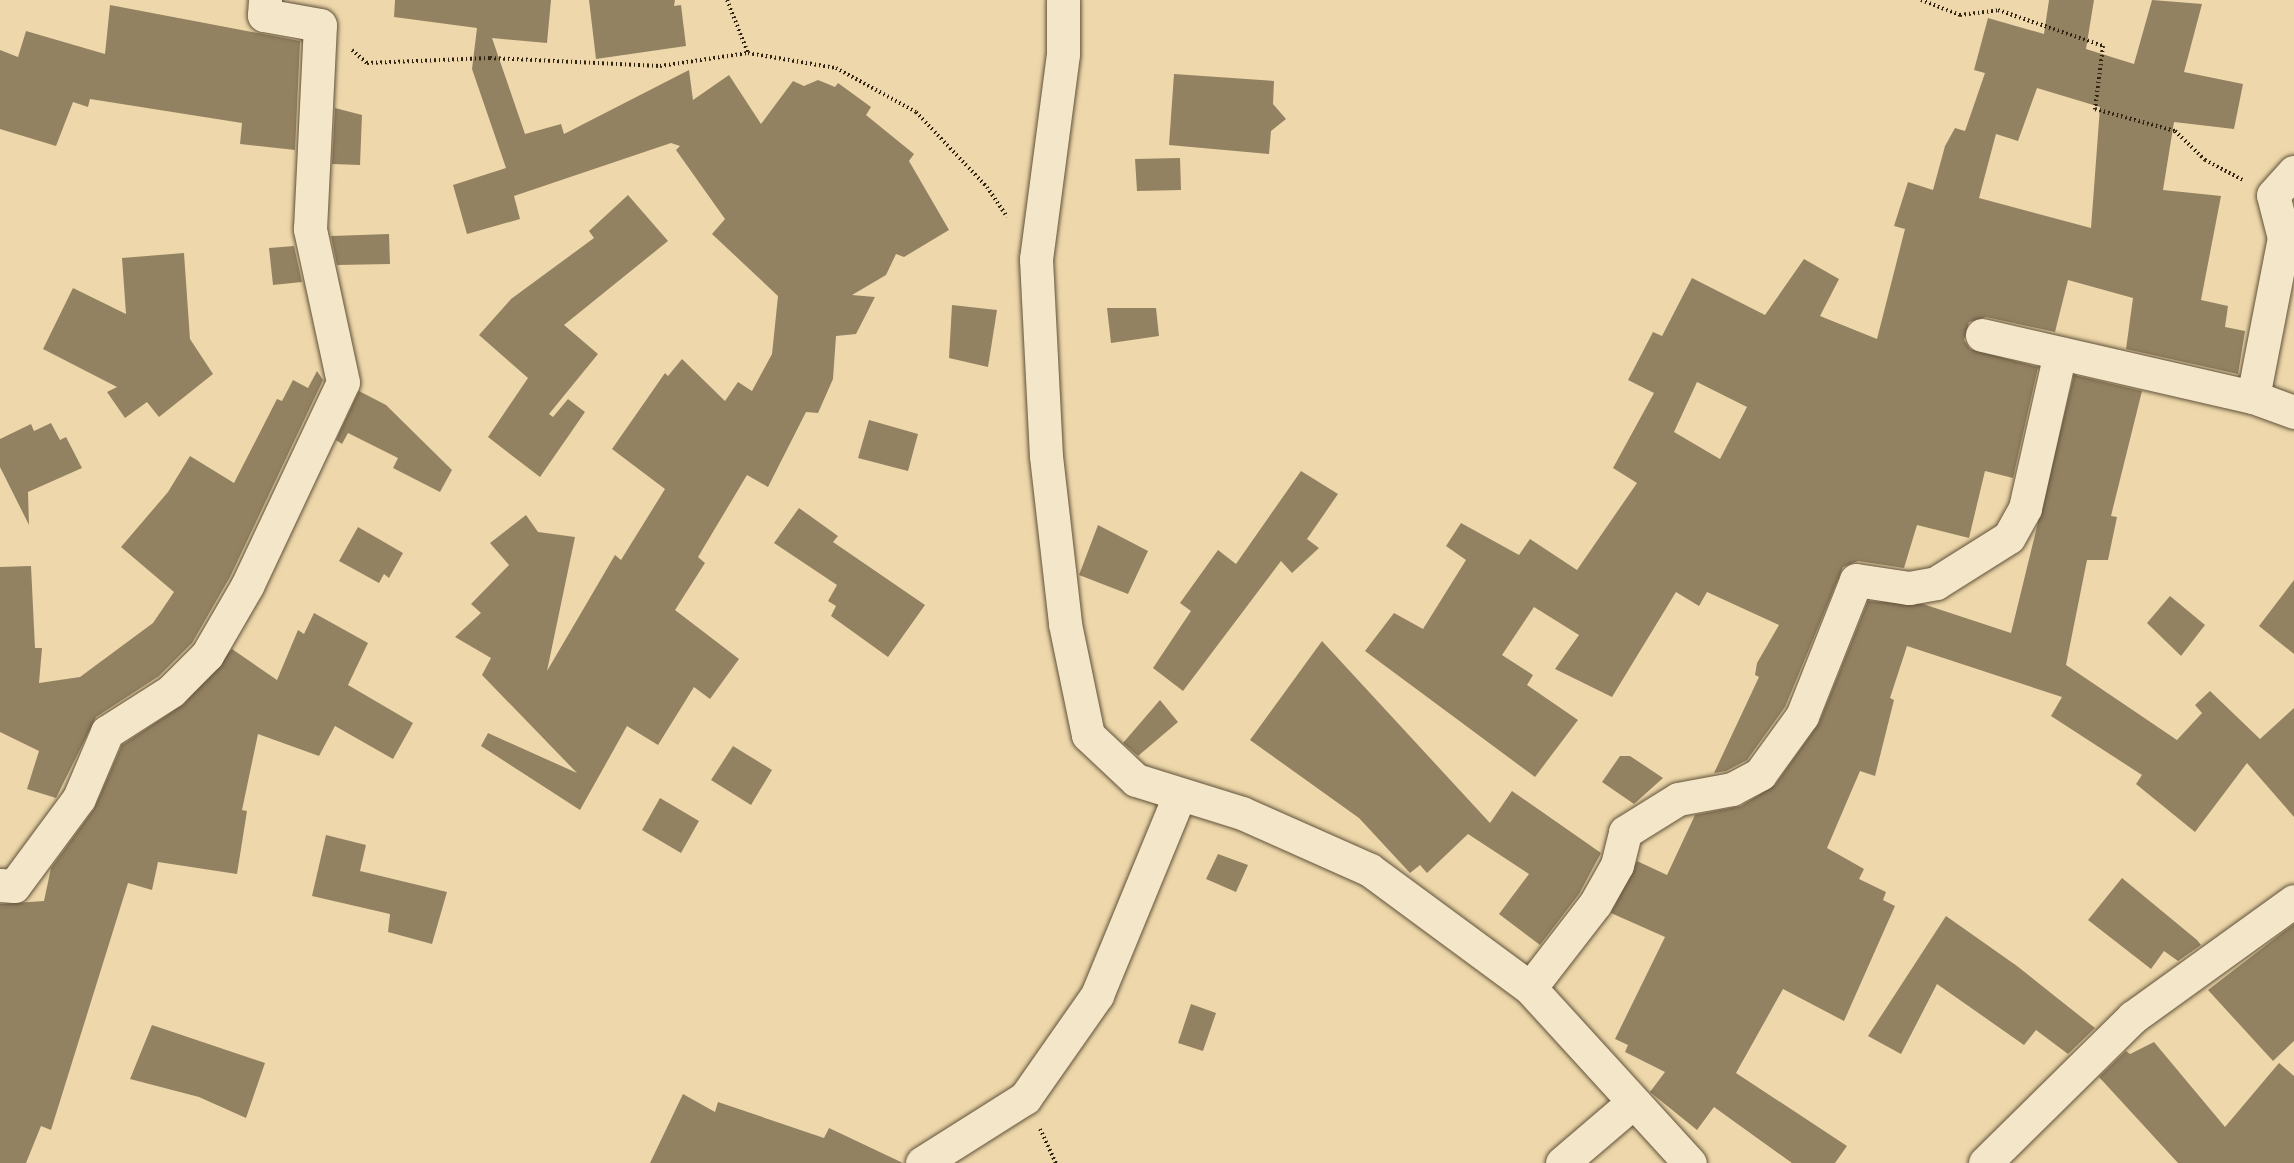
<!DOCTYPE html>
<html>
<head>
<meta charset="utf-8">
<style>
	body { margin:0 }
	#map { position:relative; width:2294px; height:1163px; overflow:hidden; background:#eed8ab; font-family:"Libre Caslon Text",serif }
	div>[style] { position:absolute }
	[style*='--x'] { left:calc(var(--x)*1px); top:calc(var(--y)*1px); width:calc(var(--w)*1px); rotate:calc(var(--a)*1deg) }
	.building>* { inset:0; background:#938262 }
	.path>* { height:4px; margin-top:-2px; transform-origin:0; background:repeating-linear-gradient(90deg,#312413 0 1.5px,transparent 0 4.5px) }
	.roads { filter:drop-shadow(0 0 2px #605139) drop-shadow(0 0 2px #605139) }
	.minor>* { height:33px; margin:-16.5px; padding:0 16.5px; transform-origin:16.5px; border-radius:16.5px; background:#f4e6c8 }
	span { translate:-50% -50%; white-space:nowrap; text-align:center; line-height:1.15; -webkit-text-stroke:4.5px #f4e6c8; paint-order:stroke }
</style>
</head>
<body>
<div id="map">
	<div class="building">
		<i style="clip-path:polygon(395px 0,551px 0,547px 43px,492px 38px,525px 134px,561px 124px,564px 134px,689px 70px,693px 100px,729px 75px,761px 124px,793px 81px,804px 86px,818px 80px,835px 87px,838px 83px,871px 107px,866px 115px,914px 154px,909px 161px,949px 230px,904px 257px,896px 254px,886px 275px,852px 295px,875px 297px,856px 334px,836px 336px,833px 379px,818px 413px,806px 412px,768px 487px,747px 475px,698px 557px,705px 563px,675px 610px,739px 659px,710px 699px,694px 687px,658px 745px,627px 726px,580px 810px,481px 746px,488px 733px,577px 773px,482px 675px,491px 658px,455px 637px,481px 613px,471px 604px,509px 565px,490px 543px,526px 515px,538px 532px,575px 537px,547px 671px,615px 555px,621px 560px,665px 489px,612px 449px,665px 373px,668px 376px,682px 359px,725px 401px,738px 382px,752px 391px,772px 354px,778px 296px,712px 234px,725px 219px,676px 150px,680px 146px,671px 143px,514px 196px,520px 219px,467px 234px,453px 185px,506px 168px,472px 69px,477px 28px,394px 17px)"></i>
		<i style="clip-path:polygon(589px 0,675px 0,674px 6px,681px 5px,686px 46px,596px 59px)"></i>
		<i style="clip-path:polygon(evenodd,2049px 0,2094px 0,2086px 49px,2134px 64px,2152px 0,2202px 4px,2184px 72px,2243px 84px,2234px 129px,2174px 122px,2163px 190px,2221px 196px,2201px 300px,2228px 306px,2225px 327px,2245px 331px,2238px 374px,2126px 349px,2133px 298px,2068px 280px,2055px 332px,1986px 317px,1969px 322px,1964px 340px,1970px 349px,2038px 367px,2013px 478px,1985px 471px,1969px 538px,1917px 525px,1904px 568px,1858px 561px,1843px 567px,1785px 707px,1747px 760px,1726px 771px,1714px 773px,1759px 677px,1755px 675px,1757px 663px,1779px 625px,1707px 592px,1699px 606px,1676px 592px,1612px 697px,1555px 669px,1579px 635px,1534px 607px,1502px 655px,1533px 675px,1527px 685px,1578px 720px,1535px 777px,1365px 651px,1394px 613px,1423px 629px,1466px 560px,1446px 546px,1461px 523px,1519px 555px,1530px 539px,1577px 570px,1637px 483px,1613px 468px,1654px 393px,1628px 380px,1653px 332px,1662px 336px,1692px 278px,1765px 315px,1804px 259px,1839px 279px,1820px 316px,1877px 339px,1905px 229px,1894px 226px,1908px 182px,1933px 190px,1945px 146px,1955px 128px,1965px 131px,1985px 73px,1974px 70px,1988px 18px,2044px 34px,2049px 0,2037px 88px,2100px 107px,2091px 228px,1979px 198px,1996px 134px,2018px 141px,2037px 88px,2049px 0,1697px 382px,1747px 407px,1720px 459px,1674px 432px,1697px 382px)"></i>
		<i style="clip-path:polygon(110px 5px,300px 41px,295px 150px,240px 144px,242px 123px,90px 99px,88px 107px,73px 102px,56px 146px,0 129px,0 50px,18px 57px,26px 31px,105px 54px)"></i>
		<i style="clip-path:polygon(1174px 74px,1274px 81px,1273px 104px,1286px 119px,1271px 131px,1269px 154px,1169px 145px)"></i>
		<i style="clip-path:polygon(335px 108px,362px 115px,360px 165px,332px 164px)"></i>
		<i style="clip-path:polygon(1180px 158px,1181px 190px,1137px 191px,1135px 159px)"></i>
		<i style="clip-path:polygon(628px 195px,668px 241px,564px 325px,598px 354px,549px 414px,553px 417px,568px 399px,585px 412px,540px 477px,488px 437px,528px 378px,479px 335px,511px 299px,594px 238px,589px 231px)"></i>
		<i style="clip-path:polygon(389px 234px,390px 264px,337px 265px,331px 236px)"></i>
		<i style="clip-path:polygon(294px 246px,302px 282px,273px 285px,269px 248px)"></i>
		<i style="clip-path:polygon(184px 253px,190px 339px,213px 374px,159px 417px,147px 402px,125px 418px,107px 392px,117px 387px,43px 349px,73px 288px,126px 314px,122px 258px)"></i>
		<i style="clip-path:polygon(952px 305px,997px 310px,988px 367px,949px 358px)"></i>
		<i style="clip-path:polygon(1107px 308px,1156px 308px,1159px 336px,1111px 343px)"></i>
		<i style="clip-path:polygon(317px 371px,323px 380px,230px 577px,192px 643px,159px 676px,96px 717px,56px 798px,27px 789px,39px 751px,0 732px,0 567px,31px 566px,35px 648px,42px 648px,39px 683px,80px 677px,153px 623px,174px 592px,121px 547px,168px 492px,190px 456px,234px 483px,277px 399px,282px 401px,293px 380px,308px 388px)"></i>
		<i style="clip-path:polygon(2074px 375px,2142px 391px,2111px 516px,2117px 517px,2108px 560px,2087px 560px,2066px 665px,2177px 740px,2202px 713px,2195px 705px,2210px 691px,2260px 739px,2294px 708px,2294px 817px,2247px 763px,2195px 832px,2136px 784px,2142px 775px,2051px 716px,2062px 697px,1907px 646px,1890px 698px,1894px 700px,1875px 776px,1860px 771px,1827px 848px,1864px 869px,1859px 879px,1886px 892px,1883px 900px,1895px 906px,1844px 1021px,1783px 989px,1736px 1073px,1847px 1146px,1835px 1163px,1792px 1163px,1714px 1107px,1697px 1130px,1650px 1092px,1665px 1072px,1625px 1052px,1628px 1045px,1615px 1039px,1665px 937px,1611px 913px,1637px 861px,1667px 875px,1695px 815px,1741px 806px,1775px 785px,1819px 723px,1868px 601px,1923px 604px,2011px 633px)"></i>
		<i style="clip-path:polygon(359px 391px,386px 405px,452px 470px,440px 492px,393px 468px,398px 458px,348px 433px,342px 444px,336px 440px)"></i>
		<i style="clip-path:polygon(869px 420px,918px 434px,908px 471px,858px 458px)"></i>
		<i style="clip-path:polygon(51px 423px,60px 440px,66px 437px,82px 468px,28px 492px,29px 525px,0 467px,0 439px,31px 424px,34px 431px)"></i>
		<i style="clip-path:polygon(1301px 471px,1338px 494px,1307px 539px,1319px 548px,1292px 573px,1281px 561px,1183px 691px,1153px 668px,1191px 611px,1180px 603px,1218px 550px,1236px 564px)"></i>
		<i style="clip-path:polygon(799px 508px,838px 536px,833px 542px,925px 605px,888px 657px,831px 616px,836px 606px,828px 601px,837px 585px,774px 543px)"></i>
		<i style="clip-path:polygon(1098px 525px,1148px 551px,1128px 594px,1079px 575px)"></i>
		<i style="clip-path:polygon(358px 527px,403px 553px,389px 578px,384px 574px,379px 583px,339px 561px)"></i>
		<i style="clip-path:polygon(2294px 580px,2294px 654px,2259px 626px)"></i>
		<i style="clip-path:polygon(2170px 596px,2205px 625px,2181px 656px,2147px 623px)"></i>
		<i style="clip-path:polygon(314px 613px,368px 643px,348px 685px,413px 723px,393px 759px,335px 726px,319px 756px,258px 734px,242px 810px,247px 811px,237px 874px,158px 862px,152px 890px,128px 883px,51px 1130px,41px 1126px,26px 1163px,0 1163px,0 904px,44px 901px,51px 868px,94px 809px,122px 745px,184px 704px,232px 649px,277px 680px,298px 630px,304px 634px)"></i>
		<i style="clip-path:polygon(1322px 641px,1490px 823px,1512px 791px,1601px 853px,1579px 894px,1540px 945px,1499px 914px,1529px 874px,1468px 834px,1427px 873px,1420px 865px,1410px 873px,1359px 818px,1250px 740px)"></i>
		<i style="clip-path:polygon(1160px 700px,1178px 722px,1138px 756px,1123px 743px)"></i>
		<i style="clip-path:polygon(733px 746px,772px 770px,751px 805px,711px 780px)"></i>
		<i style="clip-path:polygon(1620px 756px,1630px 756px,1663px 778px,1634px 804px,1602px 782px)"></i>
		<i style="clip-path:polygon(660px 798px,699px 821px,681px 853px,642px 830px)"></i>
		<i style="clip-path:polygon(326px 835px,366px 845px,360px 871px,447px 892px,432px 944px,388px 932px,390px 914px,312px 896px)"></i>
		<i style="clip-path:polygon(1218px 854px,1248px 865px,1236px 892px,1206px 879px)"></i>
		<i style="clip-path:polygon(2122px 878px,2197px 940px,2201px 945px,2178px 961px,2164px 951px,2151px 969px,2088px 920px)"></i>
		<i style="clip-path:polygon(1946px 916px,2017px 966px,2095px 1028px,2068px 1054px,2036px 1030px,2024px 1045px,1937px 984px,1901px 1054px,1868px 1036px)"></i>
		<i style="clip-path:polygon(2294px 924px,2294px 1041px,2273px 1061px,2208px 990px)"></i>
		<i style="clip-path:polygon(1191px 1004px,1216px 1013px,1203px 1051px,1178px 1043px)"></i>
		<i style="clip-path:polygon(152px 1025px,265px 1063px,246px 1118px,199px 1097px,130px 1079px)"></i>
		<i style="clip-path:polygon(2154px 1042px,2225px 1127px,2279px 1063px,2294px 1076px,2294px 1163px,2178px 1163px,2099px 1077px,2126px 1051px,2130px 1054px)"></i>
		<i style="clip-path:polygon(683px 1094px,715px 1112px,718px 1102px,824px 1138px,829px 1128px,903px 1163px,650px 1163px)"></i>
	</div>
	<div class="path">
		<i style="--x:727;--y:0;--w:57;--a:68.4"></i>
		<i style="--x:748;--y:53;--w:89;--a:9.7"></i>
		<i style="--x:836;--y:68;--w:91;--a:28.8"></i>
		<i style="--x:916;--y:112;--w:103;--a:46.6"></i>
		<i style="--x:987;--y:187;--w:36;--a:56"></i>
		<i style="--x:1921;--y:0;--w:42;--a:21"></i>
		<i style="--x:1960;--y:15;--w:38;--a:-7"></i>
		<i style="--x:1998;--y:10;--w:111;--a:18.9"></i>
		<i style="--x:2103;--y:46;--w:64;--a:97.2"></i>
		<i style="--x:2095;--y:109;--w:83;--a:15.4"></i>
		<i style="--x:2175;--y:131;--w:42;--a:44"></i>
		<i style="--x:2205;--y:160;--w:43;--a:27.8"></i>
		<i style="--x:352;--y:50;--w:20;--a:41"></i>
		<i style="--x:367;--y:63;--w:123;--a:-2.3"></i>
		<i style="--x:490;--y:58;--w:170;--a:2.7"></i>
		<i style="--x:660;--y:66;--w:89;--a:-8.4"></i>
		<i style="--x:1040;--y:1129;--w:38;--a:65"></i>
	</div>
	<div class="roads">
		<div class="minor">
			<i style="--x:1063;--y:0;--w:54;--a:90"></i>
			<i style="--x:1063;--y:54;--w:207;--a:97.5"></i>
			<i style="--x:1036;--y:259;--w:197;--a:87.1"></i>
			<i style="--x:1046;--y:456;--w:169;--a:83.5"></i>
			<i style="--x:1065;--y:624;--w:113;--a:78.3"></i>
			<i style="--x:1088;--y:735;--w:66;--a:43.2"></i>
			<i style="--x:1136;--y:780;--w:111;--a:17.3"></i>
			<i style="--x:1242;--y:813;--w:140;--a:24"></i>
			<i style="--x:1370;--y:870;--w:199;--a:36.4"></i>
			<i style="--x:1530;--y:988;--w:237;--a:47.6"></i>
			<i style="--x:1982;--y:335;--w:278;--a:12.9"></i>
			<i style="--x:2253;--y:397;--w:44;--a:20.1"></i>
			<i style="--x:2253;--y:397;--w:162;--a:-79"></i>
			<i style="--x:2284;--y:238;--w:44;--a:-104.3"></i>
			<i style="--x:2273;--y:195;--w:31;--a:-48"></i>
			<i style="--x:0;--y:885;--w:14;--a:4"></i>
			<i style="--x:14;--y:886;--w:109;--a:-53.5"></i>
			<i style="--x:79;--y:798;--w:72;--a:-67"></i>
			<i style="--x:107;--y:732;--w:76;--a:-32.6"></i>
			<i style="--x:171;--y:691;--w:51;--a:-45"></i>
			<i style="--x:207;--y:655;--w:80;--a:-59.9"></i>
			<i style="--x:247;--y:586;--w:225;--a:-64.8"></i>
			<i style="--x:343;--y:382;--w:157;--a:-102.2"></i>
			<i style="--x:310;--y:229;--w:204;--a:-87.2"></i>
			<i style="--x:320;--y:25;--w:57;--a:-169.9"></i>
			<i style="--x:264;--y:15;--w:15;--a:-86"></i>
			<i style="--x:1530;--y:988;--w:106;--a:-52.3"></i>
			<i style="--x:1595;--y:904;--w:45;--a:-60.6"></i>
			<i style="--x:1617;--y:865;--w:34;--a:-76"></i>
			<i style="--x:1625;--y:832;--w:62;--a:-31.9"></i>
			<i style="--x:1678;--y:799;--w:55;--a:-10.5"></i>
			<i style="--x:1732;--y:789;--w:32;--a:-28"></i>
			<i style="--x:1760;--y:774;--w:72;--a:-54.1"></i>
			<i style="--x:1802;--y:716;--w:146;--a:-68.3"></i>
			<i style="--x:1856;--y:580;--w:54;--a:8.6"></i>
			<i style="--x:1909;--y:588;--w:27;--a:-10"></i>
			<i style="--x:1936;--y:583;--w:86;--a:-32.2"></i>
			<i style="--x:2009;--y:537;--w:33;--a:-61"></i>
			<i style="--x:2025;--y:508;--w:155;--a:-77.3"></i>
			<i style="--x:922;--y:1163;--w:122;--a:-32.3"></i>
			<i style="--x:1025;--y:1098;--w:126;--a:-55"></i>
			<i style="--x:1097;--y:995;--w:215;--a:-67.6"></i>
			<i style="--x:1562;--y:1163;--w:91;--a:-40.5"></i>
			<i style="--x:1985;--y:1163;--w:208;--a:-44.6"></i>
			<i style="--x:2133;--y:1017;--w:198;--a:-35.8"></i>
		</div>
	</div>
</div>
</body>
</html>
